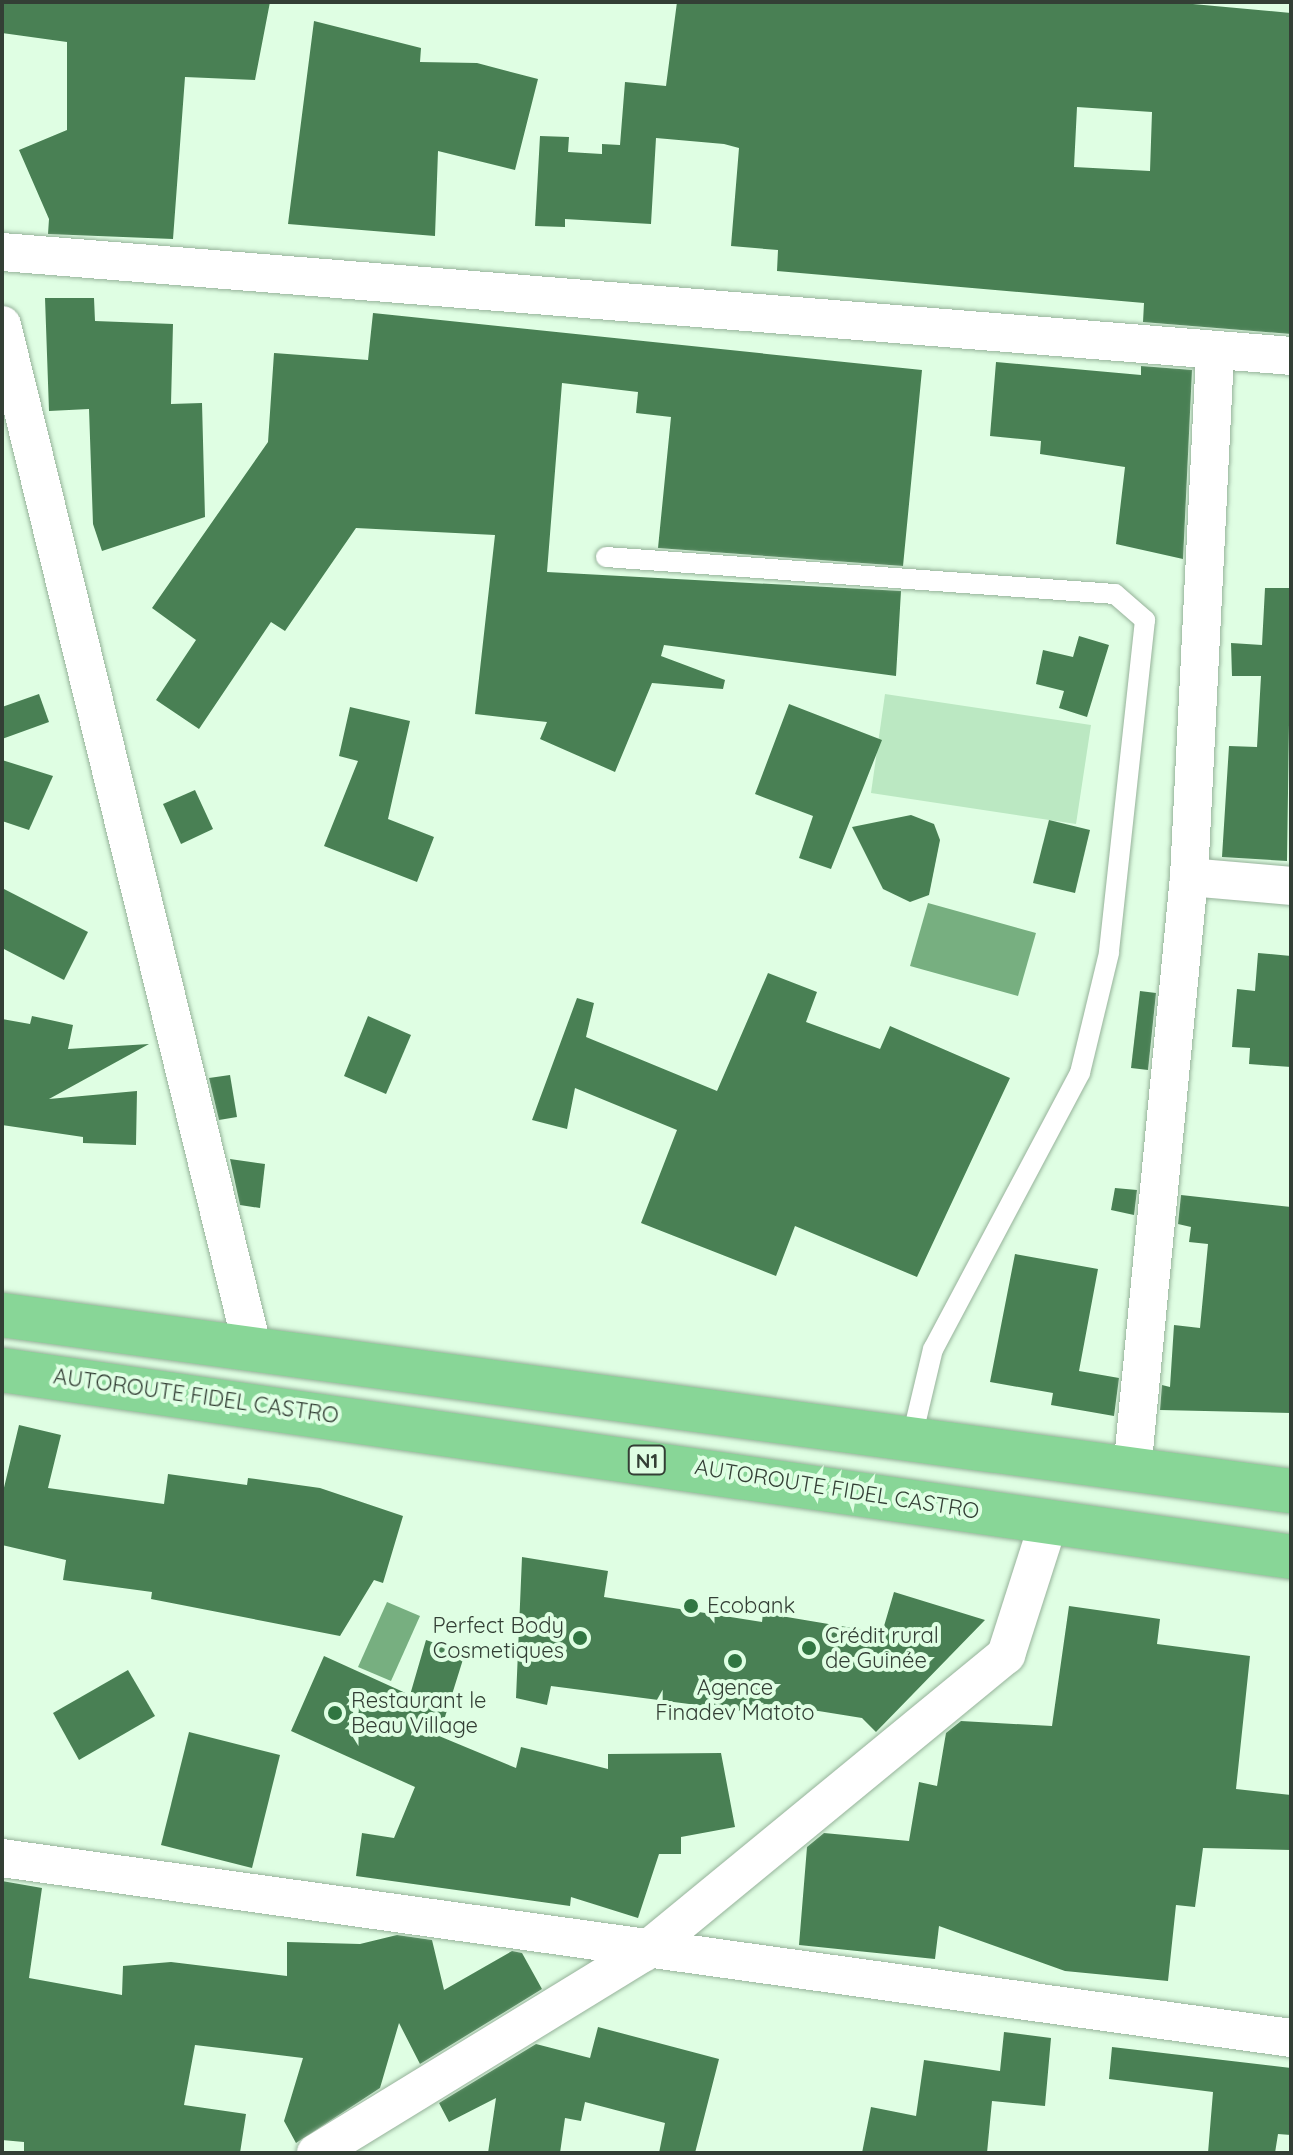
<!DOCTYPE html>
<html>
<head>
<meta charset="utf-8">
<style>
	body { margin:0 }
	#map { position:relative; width:1293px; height:2155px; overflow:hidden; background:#dffee3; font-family:Quicksand,sans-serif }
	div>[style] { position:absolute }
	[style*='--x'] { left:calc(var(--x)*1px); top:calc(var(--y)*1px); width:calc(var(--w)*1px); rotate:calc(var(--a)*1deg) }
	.green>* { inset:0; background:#bbe8c2 }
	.water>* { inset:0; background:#77af80 }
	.building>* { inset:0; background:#498054 }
	.roads { filter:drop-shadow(0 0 2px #96b29a) drop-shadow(0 0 2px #96b29a) }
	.lane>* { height:20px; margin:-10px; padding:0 10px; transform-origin:10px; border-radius:10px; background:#fff }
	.street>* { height:38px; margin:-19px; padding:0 19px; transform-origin:19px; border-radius:19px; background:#fff }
	.highway>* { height:44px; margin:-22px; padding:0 22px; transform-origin:22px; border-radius:22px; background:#88d697 }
	.dots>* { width:22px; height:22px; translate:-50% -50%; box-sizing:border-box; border:4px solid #dffee3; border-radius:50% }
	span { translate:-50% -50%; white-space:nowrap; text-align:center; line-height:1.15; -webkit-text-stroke:8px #dffee3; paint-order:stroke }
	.shield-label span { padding:2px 6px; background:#dffee3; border:2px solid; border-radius:6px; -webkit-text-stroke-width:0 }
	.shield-label { font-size:20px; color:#333f35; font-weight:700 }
	.street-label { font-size:22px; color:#333f35 }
	.poi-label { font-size:22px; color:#333f35 }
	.left { translate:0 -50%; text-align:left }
	.right { translate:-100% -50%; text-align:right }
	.frame { position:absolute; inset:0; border:4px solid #333f35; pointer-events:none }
</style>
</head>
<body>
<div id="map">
	<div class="green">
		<i style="clip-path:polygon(885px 694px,1091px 725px,1076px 824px,871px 793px)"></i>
	</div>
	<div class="water">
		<i style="clip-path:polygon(928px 903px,1036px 933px,1018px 996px,910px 966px)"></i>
		<i style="clip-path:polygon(387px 1602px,420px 1616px,391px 1681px,358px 1667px)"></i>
	</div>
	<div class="building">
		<i style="clip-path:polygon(2px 2px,270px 2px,255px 80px,185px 77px,173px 239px,48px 234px,49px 219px,19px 150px,67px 130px,67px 42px,2px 33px)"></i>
		<i style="clip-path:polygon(evenodd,677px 2px,1171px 2px,1291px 13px,1291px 334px,1143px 322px,1144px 303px,777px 271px,778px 250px,731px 246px,739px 148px,724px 144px,656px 138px,651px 224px,565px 219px,565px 227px,535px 226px,540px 136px,569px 137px,568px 152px,602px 154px,602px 144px,620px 145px,625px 82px,666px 86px,677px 2px,1077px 107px,1152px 112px,1150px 171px,1074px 167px,1077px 107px)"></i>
		<i style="clip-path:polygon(314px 21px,421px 48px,420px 62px,477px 63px,538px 79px,515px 170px,438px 151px,435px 236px,288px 224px)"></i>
		<i style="clip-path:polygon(45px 298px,94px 298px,95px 321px,173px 324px,171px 404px,202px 403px,205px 517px,102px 551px,93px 524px,89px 409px,49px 411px)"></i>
		<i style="clip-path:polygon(373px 313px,922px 370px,903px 566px,658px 548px,671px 417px,636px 413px,638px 392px,562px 383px,547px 572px,901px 591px,896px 676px,664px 645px,661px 656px,725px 680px,723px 689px,652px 683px,615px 772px,540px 739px,547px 722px,475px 714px,495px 535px,356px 528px,285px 631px,271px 622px,199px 729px,156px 700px,196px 640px,152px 608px,268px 442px,274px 353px,368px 360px)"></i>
		<i style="clip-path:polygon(996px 362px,1141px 375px,1141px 366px,1192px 370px,1183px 559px,1116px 544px,1125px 467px,1040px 454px,1041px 441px,990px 436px)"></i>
		<i style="clip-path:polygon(1265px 588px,1291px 588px,1287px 861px,1222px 857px,1229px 746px,1257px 747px,1261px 676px,1232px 676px,1231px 643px,1262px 645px)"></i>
		<i style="clip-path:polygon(1079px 636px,1109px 645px,1087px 717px,1059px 708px,1064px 691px,1036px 684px,1043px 650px,1073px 657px)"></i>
		<i style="clip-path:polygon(39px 694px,49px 722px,2px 739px,2px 707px)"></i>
		<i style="clip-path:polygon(789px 704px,882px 740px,831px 869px,799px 858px,813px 816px,755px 794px)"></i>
		<i style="clip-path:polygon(350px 707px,410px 721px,388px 819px,434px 837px,417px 882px,324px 846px,358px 761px,339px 756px)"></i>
		<i style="clip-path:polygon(2px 760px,53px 776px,29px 830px,2px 821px)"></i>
		<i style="clip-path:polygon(195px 790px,213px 829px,181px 844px,163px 804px)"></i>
		<i style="clip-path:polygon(911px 815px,934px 824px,940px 840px,929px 895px,910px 902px,883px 889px,852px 827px)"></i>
		<i style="clip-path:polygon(1049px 820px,1090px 830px,1075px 893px,1033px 883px)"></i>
		<i style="clip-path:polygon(2px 888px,88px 932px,64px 980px,2px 948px)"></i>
		<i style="clip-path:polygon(1258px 953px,1291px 956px,1291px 1067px,1249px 1064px,1250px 1048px,1232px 1047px,1237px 989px,1255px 991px)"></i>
		<i style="clip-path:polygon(768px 973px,817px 992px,806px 1022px,880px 1049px,890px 1026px,1010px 1078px,917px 1277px,795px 1226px,776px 1276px,641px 1223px,677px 1130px,575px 1088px,567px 1129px,532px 1120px,577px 998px,594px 1003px,586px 1037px,717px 1091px)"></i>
		<i style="clip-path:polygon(1140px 991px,1156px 993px,1148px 1070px,1131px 1068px)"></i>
		<i style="clip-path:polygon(32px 1016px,73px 1025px,68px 1049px,149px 1044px,49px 1099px,137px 1091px,136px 1145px,83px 1143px,83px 1137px,2px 1125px,2px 1019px,30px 1024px)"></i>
		<i style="clip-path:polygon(368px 1016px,411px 1035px,386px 1094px,344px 1076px)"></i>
		<i style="clip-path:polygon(230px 1075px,237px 1117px,219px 1120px,209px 1078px)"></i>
		<i style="clip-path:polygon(230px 1159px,265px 1164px,260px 1208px,240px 1205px)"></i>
		<i style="clip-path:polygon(1115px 1188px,1137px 1190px,1134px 1215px,1111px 1210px)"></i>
		<i style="clip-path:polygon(1181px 1195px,1291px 1207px,1291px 1413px,1160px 1410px,1162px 1385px,1170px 1387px,1174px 1325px,1200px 1328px,1208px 1244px,1189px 1242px,1191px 1227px,1178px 1224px)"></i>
		<i style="clip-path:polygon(1015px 1254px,1098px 1269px,1079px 1371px,1119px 1378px,1114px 1416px,1051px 1405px,1053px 1393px,990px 1382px)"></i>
		<i style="clip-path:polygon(19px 1425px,61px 1435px,48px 1488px,164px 1504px,168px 1474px,247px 1485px,248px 1478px,320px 1488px,403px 1516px,383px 1583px,374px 1580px,340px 1636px,151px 1599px,152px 1592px,63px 1580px,66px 1560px,2px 1545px,2px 1496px)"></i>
		<i style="clip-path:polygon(522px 1557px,608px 1571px,604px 1597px,762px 1622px,763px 1613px,882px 1633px,894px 1592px,985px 1620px,876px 1732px,862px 1718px,775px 1704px,773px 1715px,551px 1686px,547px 1705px,516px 1698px)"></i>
		<i style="clip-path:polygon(1069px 1606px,1160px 1619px,1157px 1644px,1250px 1656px,1236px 1789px,1291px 1795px,1291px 1850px,1203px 1848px,1195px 1907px,1176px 1905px,1168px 1981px,1065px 1971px,939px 1926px,935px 1959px,799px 1945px,807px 1847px,824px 1833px,909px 1841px,919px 1782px,937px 1786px,946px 1733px,961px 1721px,1052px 1726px)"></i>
		<i style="clip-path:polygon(426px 1640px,465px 1653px,439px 1736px,516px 1768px,521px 1747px,608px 1769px,608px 1754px,721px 1753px,735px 1827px,681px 1837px,681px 1854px,659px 1854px,638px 1918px,571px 1897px,570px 1906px,356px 1876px,362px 1833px,394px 1838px,415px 1787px,291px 1731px,324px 1656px,410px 1695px)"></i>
		<i style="clip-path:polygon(128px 1670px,155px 1716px,79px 1760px,53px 1713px)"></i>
		<i style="clip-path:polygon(189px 1732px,280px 1755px,252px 1868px,161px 1845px)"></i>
		<i style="clip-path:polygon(2px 1881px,42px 1888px,29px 1978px,122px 1995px,123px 1966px,171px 1962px,287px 1976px,287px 1942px,360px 1944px,397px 1935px,432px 1940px,444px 1990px,512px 1951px,522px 1953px,542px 1989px,420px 2064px,399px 2023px,380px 2088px,296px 2143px,284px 2121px,303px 2058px,195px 2045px,184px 2105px,246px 2114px,240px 2153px,24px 2153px,24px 2142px,2px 2140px)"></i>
		<i style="clip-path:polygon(598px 2027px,719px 2059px,695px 2153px,659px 2153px,665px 2123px,585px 2102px,581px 2121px,565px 2118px,560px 2153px,488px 2153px,496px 2098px,449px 2122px,439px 2103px,536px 2044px,590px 2058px)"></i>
		<i style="clip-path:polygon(1004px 2032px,1051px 2038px,1045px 2106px,992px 2101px,987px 2153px,862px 2153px,871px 2107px,916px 2116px,924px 2060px,1000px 2071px)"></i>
		<i style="clip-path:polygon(1112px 2047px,1291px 2068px,1291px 2135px,1278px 2134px,1275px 2153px,1208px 2153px,1213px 2092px,1109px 2079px)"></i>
	</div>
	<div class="roads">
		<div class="lane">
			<i style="--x:606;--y:557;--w:510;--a:4.16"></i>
			<i style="--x:1115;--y:594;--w:40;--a:41"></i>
			<i style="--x:1145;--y:620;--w:335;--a:96.2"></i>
			<i style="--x:1109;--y:953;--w:123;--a:103.6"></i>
			<i style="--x:1080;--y:1073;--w:313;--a:118"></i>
			<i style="--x:933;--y:1349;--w:95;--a:103.4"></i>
		</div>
		<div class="street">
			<i style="--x:2;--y:252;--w:1293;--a:4.61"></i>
			<i style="--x:2;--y:325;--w:1055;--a:76.24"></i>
			<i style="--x:1189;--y:877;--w:102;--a:5"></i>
			<i style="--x:1132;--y:1471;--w:597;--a:-84.52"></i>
			<i style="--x:1189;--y:877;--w:523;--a:-87.15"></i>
			<i style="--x:2;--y:1858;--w:1302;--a:7.95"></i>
			<i style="--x:316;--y:2153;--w:383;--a:-31.5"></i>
			<i style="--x:643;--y:1953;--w:470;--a:-39.4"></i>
			<i style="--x:1006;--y:1655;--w:141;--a:-72.2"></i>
		</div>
		<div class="highway">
			<i style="--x:2;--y:1315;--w:1301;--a:7.78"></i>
			<i style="--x:2;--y:1370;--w:1302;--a:8.25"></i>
		</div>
	</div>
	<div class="dots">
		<i style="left:691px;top:1606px;background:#307641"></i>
		<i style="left:580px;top:1638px;background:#307641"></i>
		<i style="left:809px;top:1648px;background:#307641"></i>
		<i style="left:735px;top:1661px;background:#307641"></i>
		<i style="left:335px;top:1713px;background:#307641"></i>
	</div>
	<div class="shield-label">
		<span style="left:647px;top:1460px">N1</span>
	</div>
	<div class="street-label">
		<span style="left:196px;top:1396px;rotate:8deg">AUTOROUTE FIDEL CASTRO</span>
		<span style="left:837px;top:1489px;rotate:9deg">AUTOROUTE FIDEL CASTRO</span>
	</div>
	<div class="poi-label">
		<span class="left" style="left:707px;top:1606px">Ecobank</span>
		<span class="right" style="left:564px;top:1638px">Perfect Body<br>Cosmetiques</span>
		<span class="left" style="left:825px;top:1648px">Crédit rural<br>de Guinée</span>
		<span style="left:735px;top:1700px">Agence<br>Finadev Matoto</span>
		<span class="left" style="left:351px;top:1713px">Restaurant le<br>Beau Village</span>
	</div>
	<div class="frame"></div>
</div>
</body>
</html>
